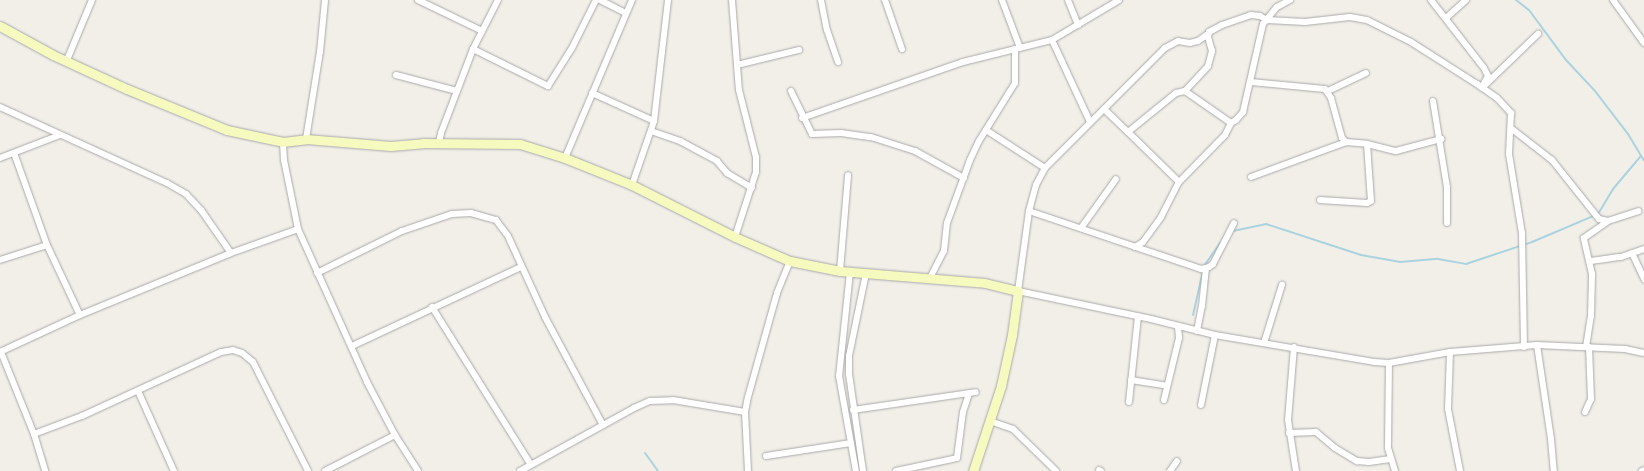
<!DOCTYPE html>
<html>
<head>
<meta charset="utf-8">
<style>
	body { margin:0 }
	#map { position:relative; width:1644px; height:471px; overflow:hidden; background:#f2efe9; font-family:Barlow,sans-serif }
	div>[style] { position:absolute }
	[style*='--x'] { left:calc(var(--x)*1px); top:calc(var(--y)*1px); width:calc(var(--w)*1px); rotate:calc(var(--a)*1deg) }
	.stream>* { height:2px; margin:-1px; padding:0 1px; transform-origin:1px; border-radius:1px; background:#aad3df }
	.roads { filter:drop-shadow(0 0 1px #a9a9a9) drop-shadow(0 0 1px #a9a9a9) }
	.street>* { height:6px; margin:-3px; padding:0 3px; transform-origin:3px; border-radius:3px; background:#fff }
	.secondary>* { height:9px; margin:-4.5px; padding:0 4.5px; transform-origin:4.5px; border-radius:4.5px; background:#f7fabf }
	span { translate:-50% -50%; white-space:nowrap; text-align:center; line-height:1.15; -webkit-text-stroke:4px #fff; paint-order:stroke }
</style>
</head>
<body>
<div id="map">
	<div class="stream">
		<i style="--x:1516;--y:0;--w:16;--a:38"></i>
		<i style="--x:1529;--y:10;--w:62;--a:53.5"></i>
		<i style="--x:1566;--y:60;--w:42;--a:46.9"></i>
		<i style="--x:1595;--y:91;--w:54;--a:52.5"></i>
		<i style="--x:1628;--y:134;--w:31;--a:59"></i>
		<i style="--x:1233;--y:231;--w:34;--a:-12"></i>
		<i style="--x:1266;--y:224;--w:100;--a:18.1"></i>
		<i style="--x:1361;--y:255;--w:40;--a:10"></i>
		<i style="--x:1400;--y:262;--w:38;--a:-5"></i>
		<i style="--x:1438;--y:259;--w:28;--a:10"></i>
		<i style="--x:1466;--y:264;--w:70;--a:-18.4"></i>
		<i style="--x:1532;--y:242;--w:72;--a:-23"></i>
		<i style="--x:1598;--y:214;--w:29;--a:-59"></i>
		<i style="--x:1613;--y:189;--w:42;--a:-49.8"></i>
		<i style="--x:1204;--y:266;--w:29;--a:-55"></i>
		<i style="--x:1193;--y:315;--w:45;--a:-77.2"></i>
		<i style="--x:645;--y:453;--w:22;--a:54"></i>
	</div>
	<div class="roads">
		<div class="street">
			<i style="--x:418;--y:0;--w:71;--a:25.8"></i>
			<i style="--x:600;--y:0;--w:29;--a:27"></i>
			<i style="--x:732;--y:0;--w:90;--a:85.6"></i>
			<i style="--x:739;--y:90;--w:69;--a:75.8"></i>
			<i style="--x:756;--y:157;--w:15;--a:90"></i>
			<i style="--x:756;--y:172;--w:68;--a:107.9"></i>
			<i style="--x:821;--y:0;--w:31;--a:79"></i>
			<i style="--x:827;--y:30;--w:34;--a:71"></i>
			<i style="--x:885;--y:0;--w:52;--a:70.9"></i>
			<i style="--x:1002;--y:0;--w:51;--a:69.4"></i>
			<i style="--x:1068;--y:0;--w:27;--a:68"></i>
			<i style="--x:1431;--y:0;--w:86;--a:52.1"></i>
			<i style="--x:1484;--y:68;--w:9;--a:63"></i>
			<i style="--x:1488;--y:76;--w:13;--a:119"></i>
			<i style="--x:1613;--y:0;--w:53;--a:54.2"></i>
			<i style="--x:1446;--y:18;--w:27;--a:-42"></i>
			<i style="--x:1208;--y:34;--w:12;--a:145"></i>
			<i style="--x:1198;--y:41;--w:8;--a:166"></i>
			<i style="--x:1190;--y:43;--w:12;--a:-171"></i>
			<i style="--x:1178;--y:41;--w:15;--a:152"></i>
			<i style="--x:1165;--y:48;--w:170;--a:135"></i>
			<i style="--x:1045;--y:168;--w:19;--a:118"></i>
			<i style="--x:1036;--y:185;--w:27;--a:105"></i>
			<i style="--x:1029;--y:211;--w:81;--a:97.8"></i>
			<i style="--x:1018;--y:291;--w:136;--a:11.9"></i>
			<i style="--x:1151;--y:319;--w:66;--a:14"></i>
			<i style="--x:1215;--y:335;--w:161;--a:9.6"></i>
			<i style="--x:1374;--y:362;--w:15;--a:4"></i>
			<i style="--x:1389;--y:363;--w:62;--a:-10.2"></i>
			<i style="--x:1450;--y:352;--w:87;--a:-4.6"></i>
			<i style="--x:1537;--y:345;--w:88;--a:2.6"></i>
			<i style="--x:1625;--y:349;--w:19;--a:12"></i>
			<i style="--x:1052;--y:40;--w:90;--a:65.1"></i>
			<i style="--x:473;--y:49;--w:84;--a:26.3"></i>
			<i style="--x:548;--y:86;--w:45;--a:-57.7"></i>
			<i style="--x:572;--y:48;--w:54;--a:-63.4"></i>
			<i style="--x:67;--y:60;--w:65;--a:-67.4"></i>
			<i style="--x:737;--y:65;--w:64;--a:-13.6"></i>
			<i style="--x:396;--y:75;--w:63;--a:14.7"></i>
			<i style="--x:1251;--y:82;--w:74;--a:5.4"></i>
			<i style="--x:1325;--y:89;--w:11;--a:56"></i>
			<i style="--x:1331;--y:98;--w:41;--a:74.6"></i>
			<i style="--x:1342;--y:138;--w:6;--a:45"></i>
			<i style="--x:1346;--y:142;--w:21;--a:5"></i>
			<i style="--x:1367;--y:144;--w:30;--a:14"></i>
			<i style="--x:1396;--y:151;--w:47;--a:-14.9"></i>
			<i style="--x:1485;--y:85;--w:74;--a:-43.9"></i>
			<i style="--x:791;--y:91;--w:48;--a:64"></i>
			<i style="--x:812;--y:134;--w:29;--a:-2"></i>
			<i style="--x:841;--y:133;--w:30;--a:8"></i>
			<i style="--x:871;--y:137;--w:46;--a:17.7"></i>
			<i style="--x:915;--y:151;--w:56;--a:28.9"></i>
			<i style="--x:1185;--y:91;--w:56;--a:34.8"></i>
			<i style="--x:1328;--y:91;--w:42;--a:-25.3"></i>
			<i style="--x:592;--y:93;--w:68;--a:24.3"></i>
			<i style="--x:1433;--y:101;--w:87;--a:80.8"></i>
			<i style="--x:1447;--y:187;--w:36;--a:90"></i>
			<i style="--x:0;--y:107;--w:183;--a:24.5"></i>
			<i style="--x:167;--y:183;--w:22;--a:30"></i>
			<i style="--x:186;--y:194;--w:22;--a:47"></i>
			<i style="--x:201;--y:210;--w:52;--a:55.1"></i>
			<i style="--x:1104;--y:109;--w:33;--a:44"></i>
			<i style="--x:1128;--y:132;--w:62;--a:-39.1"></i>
			<i style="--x:1176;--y:93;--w:9;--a:-13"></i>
			<i style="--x:1185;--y:91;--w:34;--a:-47"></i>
			<i style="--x:1208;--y:66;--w:16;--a:-75"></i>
			<i style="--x:1212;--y:51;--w:15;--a:-106"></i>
			<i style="--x:1208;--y:37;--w:5;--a:-79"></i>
			<i style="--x:1209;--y:32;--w:15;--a:-28"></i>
			<i style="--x:1222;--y:25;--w:31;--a:-19"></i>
			<i style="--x:1251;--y:15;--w:9;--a:6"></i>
			<i style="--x:1260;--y:16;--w:8;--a:30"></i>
			<i style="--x:1267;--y:20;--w:38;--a:3"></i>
			<i style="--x:1305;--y:22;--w:45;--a:-6.3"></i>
			<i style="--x:1350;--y:17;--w:17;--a:10"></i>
			<i style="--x:1367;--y:20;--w:49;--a:26.6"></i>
			<i style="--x:1411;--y:42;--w:78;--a:32.5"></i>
			<i style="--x:1477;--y:84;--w:24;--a:35"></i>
			<i style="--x:1497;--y:98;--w:21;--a:47"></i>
			<i style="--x:1511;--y:113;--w:41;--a:92.8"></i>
			<i style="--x:1509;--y:154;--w:80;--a:80.7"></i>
			<i style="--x:1522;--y:233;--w:114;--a:89"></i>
			<i style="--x:802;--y:118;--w:170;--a:-19.2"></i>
			<i style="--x:963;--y:62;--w:92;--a:-13.9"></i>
			<i style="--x:1052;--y:40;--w:78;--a:-30.8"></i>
			<i style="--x:1512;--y:129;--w:51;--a:37.8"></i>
			<i style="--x:1552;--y:160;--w:75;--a:51.5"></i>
			<i style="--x:1599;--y:219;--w:9;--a:13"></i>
			<i style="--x:986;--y:130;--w:70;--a:32.8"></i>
			<i style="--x:651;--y:131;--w:31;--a:19"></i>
			<i style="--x:680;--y:141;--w:42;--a:28.4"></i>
			<i style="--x:717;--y:161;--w:16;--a:50"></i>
			<i style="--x:727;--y:173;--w:29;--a:31"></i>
			<i style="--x:1128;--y:132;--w:71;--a:44.4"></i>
			<i style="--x:306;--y:139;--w:88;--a:-80.9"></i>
			<i style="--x:320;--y:52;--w:52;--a:-84.5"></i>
			<i style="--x:283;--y:142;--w:18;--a:87"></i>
			<i style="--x:284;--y:160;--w:70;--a:78.5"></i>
			<i style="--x:298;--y:229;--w:168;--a:65.7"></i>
			<i style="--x:367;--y:382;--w:60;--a:62.2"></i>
			<i style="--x:395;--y:435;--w:43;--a:57.4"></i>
			<i style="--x:439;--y:142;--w:9;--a:-77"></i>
			<i style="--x:441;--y:133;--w:90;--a:-69.1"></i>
			<i style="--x:473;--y:49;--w:55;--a:-63"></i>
			<i style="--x:14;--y:153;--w:98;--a:70.3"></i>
			<i style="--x:47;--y:245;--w:77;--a:64.8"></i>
			<i style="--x:0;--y:158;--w:64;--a:-21"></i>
			<i style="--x:565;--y:158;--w:172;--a:-67"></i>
			<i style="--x:1251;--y:177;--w:101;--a:-20.2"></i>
			<i style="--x:632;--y:185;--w:68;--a:-71"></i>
			<i style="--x:654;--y:121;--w:122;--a:-83.4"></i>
			<i style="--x:1320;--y:200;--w:47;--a:3.7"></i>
			<i style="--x:1367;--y:203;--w:4;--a:-27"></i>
			<i style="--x:1371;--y:201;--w:57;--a:-94"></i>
			<i style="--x:1029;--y:211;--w:182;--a:18.6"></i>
			<i style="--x:1201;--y:269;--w:8;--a:-14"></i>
			<i style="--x:1209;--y:267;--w:5;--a:-37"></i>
			<i style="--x:1213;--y:264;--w:46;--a:-62.9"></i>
			<i style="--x:1081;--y:228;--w:60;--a:-54.5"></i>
			<i style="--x:1135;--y:247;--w:9;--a:-32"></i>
			<i style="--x:1143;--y:242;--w:31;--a:-54"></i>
			<i style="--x:1161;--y:217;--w:39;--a:-63"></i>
			<i style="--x:1179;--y:182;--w:66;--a:-45.6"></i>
			<i style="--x:1225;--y:135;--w:13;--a:-63"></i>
			<i style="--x:1231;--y:123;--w:6;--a:-31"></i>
			<i style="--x:1236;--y:120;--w:11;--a:-49"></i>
			<i style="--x:1243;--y:112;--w:90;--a:-77.2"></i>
			<i style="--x:1263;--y:24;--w:22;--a:-51"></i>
			<i style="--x:1277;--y:7;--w:15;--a:-28"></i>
			<i style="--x:1632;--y:253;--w:29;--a:65"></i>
			<i style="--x:0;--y:260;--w:49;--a:-17.7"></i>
			<i style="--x:1591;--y:261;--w:30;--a:-8"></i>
			<i style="--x:1621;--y:257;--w:24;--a:-19"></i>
			<i style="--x:840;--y:271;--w:96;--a:-85.2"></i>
			<i style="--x:850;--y:272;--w:105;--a:96"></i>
			<i style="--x:839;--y:376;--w:97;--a:79.9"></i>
			<i style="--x:317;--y:273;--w:95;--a:-26.3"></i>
			<i style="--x:402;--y:231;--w:53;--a:-18.8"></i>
			<i style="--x:452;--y:214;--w:19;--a:-3"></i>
			<i style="--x:471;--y:213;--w:26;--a:16"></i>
			<i style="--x:496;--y:220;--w:20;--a:53"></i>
			<i style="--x:508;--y:236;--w:89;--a:65.4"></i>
			<i style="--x:545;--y:317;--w:123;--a:61.8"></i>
			<i style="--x:930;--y:278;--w:30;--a:-63"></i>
			<i style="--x:944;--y:251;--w:28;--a:-84"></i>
			<i style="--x:947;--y:223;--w:67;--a:-69.9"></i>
			<i style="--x:970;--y:160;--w:21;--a:-65"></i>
			<i style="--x:979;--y:141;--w:68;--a:-58.2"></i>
			<i style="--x:1015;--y:83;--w:34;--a:-90"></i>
			<i style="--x:432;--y:307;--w:186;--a:57.9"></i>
			<i style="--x:1197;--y:331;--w:25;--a:-79"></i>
			<i style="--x:1202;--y:306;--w:37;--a:-84"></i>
			<i style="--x:1264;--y:343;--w:61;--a:-72.8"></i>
			<i style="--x:1537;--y:345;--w:95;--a:81.5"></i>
			<i style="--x:1551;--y:439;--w:32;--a:85"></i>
			<i style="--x:352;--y:346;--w:187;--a:-25.1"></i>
			<i style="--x:1294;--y:347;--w:73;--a:94.7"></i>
			<i style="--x:1288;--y:420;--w:52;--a:81.1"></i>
			<i style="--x:1586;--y:347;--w:31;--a:-81"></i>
			<i style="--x:1591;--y:316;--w:42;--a:-88.6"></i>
			<i style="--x:1592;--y:274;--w:37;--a:-103"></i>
			<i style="--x:1584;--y:238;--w:29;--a:-35"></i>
			<i style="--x:1608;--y:221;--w:32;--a:-18"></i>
			<i style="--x:0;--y:352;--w:88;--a:-24.8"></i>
			<i style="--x:80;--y:315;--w:163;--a:-22.3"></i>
			<i style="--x:231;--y:253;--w:71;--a:-19.7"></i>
			<i style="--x:1;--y:352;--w:88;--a:68.1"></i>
			<i style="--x:34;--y:434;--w:39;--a:73"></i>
			<i style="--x:1450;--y:352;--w:57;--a:92"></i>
			<i style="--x:1448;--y:409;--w:63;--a:79"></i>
			<i style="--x:1389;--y:363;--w:85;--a:90.7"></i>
			<i style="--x:1388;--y:448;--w:24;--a:73"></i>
			<i style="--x:1131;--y:380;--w:36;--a:9"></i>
			<i style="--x:138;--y:391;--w:88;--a:65.8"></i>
			<i style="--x:1164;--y:400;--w:64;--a:-76.4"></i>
			<i style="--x:1179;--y:338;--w:12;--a:-95"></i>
			<i style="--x:1129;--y:402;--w:86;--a:-84"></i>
			<i style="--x:1201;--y:405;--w:71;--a:-78.7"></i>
			<i style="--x:853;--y:410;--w:124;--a:-8.3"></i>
			<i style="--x:1585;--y:412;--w:14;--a:-65"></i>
			<i style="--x:1591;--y:399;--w:52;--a:-92.2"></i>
			<i style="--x:990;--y:421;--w:24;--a:19"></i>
			<i style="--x:1013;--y:429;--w:60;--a:44.3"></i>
			<i style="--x:1289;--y:433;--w:27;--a:-2"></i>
			<i style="--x:1316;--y:432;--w:25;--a:40"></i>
			<i style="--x:1335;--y:448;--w:26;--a:31"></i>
			<i style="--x:1357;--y:461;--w:12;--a:5"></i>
			<i style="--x:1369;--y:462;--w:22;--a:-8"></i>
			<i style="--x:34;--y:434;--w:51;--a:-20.6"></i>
			<i style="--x:82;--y:416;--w:153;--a:-24.7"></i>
			<i style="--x:221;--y:352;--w:12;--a:-9"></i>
			<i style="--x:233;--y:350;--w:9;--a:18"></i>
			<i style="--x:242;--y:353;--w:14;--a:39"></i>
			<i style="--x:253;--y:362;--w:122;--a:63.2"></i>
			<i style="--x:766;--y:456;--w:86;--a:-8.7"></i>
			<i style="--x:1099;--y:470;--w:2;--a:27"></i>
			<i style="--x:325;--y:471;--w:79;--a:-27.2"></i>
			<i style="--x:520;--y:471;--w:130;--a:-28.9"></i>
			<i style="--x:634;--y:408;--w:17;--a:-24"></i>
			<i style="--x:650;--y:401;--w:23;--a:-2"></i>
			<i style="--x:673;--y:400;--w:73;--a:9.5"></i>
			<i style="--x:748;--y:471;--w:59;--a:-92.9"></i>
			<i style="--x:745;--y:412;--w:15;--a:-79"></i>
			<i style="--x:748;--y:397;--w:108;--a:-74.4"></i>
			<i style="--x:777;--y:293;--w:35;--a:-68"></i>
			<i style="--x:863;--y:471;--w:98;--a:-98.2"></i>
			<i style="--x:849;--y:374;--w:18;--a:-90"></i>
			<i style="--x:849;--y:356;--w:85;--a:-78.4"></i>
			<i style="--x:896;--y:471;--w:62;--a:-12"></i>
			<i style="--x:957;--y:458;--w:46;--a:-82.6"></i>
			<i style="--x:963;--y:412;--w:20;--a:-72"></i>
			<i style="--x:1170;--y:471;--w:12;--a:-55"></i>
			<i style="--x:1642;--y:471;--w:2;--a:-27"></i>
		</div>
		<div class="secondary">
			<i style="--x:0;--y:26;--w:60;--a:28.7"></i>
			<i style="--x:53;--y:55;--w:81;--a:24.7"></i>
			<i style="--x:127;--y:89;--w:108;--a:22.3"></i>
			<i style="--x:227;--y:130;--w:57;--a:12.1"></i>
			<i style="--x:283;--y:142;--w:23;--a:-7"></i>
			<i style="--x:306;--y:139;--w:85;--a:4.7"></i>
			<i style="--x:391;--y:146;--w:32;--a:-5"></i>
			<i style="--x:423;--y:143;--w:97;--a:0.6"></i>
			<i style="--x:520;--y:144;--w:47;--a:17.3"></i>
			<i style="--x:565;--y:158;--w:72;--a:21.9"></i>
			<i style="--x:632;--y:185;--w:115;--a:26.8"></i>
			<i style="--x:735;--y:237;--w:60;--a:23.6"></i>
			<i style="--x:790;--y:261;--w:51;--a:11.3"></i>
			<i style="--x:840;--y:271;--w:145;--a:4.7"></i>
			<i style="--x:985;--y:283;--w:34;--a:14"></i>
			<i style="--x:1018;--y:291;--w:44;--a:97.8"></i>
			<i style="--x:1012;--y:335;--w:52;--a:102.2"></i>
			<i style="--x:1001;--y:386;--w:89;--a:108.2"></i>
		</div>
	</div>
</div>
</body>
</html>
